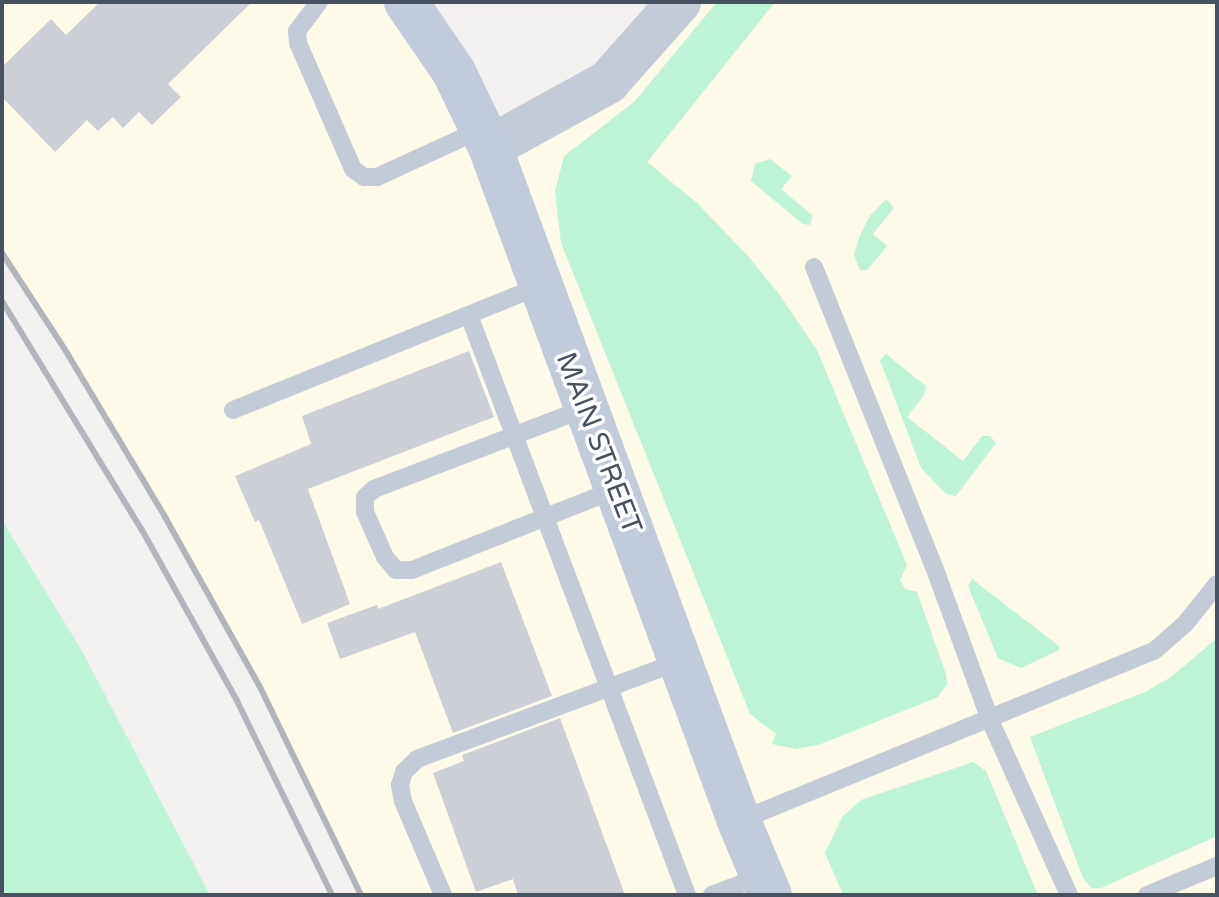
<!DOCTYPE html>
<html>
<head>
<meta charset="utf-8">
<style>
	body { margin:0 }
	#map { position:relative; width:1219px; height:897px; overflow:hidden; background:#f3f1f0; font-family:"Varela Round",sans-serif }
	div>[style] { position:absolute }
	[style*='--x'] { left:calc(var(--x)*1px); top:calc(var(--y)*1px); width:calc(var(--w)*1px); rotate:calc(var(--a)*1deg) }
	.commercial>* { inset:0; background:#fdfaea }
	.green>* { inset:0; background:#bdf3d7 }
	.building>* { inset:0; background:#cccfd6 }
	.service>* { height:18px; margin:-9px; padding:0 9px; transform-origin:9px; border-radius:9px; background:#c3cbd6 }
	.tertiary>* { height:44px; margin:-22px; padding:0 22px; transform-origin:22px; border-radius:22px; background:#c3cbd6 }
	.secondary>* { height:44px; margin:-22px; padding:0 22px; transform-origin:22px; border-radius:22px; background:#c2cbda }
	.rail>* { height:6px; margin:-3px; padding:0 3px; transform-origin:3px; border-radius:3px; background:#b2b5bb }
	span { translate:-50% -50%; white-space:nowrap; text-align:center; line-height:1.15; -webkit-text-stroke:7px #fff; paint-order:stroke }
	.street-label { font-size:28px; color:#475160 }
	.frame { position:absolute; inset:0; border:4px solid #475160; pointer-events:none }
</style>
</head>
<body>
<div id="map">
	<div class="commercial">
		<i style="clip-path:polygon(2px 2px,406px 2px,491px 147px,676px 2px,1217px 2px,1217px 895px,361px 895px,261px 689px,165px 517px,64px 348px,2px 253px)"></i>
	</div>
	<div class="green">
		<i style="clip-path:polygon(717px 2px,775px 2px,647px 162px,697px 203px,748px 256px,779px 294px,817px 350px,907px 565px,900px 580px,905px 589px,917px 592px,946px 674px,947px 684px,938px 697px,821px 744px,796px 749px,772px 744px,776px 734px,750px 714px,561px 243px,555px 191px,564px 156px,634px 102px)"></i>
		<i style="clip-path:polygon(770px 159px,792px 176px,781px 189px,813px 216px,810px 225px,803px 224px,751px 181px,755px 164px)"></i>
		<i style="clip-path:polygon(886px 199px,894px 208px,873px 234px,887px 246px,867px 270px,860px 270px,854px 255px,859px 238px,869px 217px)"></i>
		<i style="clip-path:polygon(886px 354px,926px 386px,924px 395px,907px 417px,963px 461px,982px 436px,990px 436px,996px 443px,956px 496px,946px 494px,921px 468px,880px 360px)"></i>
		<i style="clip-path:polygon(2px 520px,82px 651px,210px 895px,2px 895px)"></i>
		<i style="clip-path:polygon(972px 579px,1059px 646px,1059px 650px,1021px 668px,998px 658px,968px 586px)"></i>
		<i style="clip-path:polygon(1217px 638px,1217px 836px,1101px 888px,1091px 888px,1083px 878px,1030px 737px,1145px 692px,1171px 677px)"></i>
		<i style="clip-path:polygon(973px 762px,986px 771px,1038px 895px,843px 895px,825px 853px,842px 817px,861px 800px)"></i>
	</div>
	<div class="building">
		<i style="clip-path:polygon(100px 2px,252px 2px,168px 84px,181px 97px,152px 125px,139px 112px,123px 128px,113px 117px,98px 131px,87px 120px,55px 152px,2px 97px,2px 67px,51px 19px,66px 35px)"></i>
		<i style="clip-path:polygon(469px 351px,494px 417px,308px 489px,350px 604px,302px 624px,259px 520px,255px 522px,235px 476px,311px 444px,302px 416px)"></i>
		<i style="clip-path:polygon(501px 562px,552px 696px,453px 733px,415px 632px,340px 659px,327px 623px,377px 605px,378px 609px)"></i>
		<i style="clip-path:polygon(560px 718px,625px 895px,518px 895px,513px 879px,476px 892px,433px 773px,464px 761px,462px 755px)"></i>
	</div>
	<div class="service">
		<i style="--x:319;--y:2;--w:36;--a:127"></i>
		<i style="--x:297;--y:31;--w:12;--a:85"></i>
		<i style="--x:298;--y:43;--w:137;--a:66.4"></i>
		<i style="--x:353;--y:169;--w:14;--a:36"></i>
		<i style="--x:364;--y:177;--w:13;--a:0"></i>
		<i style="--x:377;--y:177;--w:115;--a:-24.6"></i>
		<i style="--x:814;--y:267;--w:332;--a:68.2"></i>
		<i style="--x:937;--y:575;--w:154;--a:69.9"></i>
		<i style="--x:990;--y:720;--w:192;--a:65.7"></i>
		<i style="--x:469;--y:315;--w:620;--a:69.4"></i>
		<i style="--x:586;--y:408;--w:227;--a:159.1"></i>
		<i style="--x:374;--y:489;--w:12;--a:138"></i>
		<i style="--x:365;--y:497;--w:15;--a:90"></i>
		<i style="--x:365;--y:512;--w:49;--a:66"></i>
		<i style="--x:385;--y:557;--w:17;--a:50"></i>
		<i style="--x:396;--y:570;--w:16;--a:0"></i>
		<i style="--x:412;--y:570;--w:220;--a:-21.6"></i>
		<i style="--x:233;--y:410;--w:331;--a:-22"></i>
		<i style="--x:739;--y:821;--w:448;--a:-22.3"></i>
		<i style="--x:1154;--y:651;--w:41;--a:-41.1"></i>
		<i style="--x:1185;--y:624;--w:51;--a:-51.3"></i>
		<i style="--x:443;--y:895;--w:102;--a:-113.1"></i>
		<i style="--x:403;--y:801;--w:16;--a:-101"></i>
		<i style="--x:400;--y:785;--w:14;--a:-73"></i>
		<i style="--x:404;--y:772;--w:18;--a:-45"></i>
		<i style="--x:417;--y:759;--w:281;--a:-20.4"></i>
		<i style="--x:712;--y:895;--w:53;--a:-21.2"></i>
		<i style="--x:1147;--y:895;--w:76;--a:-22.5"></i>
	</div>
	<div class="tertiary">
		<i style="--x:490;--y:147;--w:135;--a:-28.8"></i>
		<i style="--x:608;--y:82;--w:107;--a:-48.4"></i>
	</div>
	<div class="secondary">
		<i style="--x:406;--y:2;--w:85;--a:55.6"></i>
		<i style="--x:454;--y:72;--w:83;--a:64.4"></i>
		<i style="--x:490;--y:147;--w:719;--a:69.72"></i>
		<i style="--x:739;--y:821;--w:80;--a:67.3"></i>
	</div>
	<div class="rail">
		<i style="--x:2;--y:253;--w:113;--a:56.9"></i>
		<i style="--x:64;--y:348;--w:197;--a:59.1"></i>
		<i style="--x:165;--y:517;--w:197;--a:60.8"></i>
		<i style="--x:261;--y:689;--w:229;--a:64.1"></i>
		<i style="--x:2;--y:301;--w:268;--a:58.6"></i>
		<i style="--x:142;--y:530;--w:196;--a:60.9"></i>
		<i style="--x:237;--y:701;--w:216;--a:63.9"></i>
	</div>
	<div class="street-label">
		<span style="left:599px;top:443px;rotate:69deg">MAIN STREET</span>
	</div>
	<div class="frame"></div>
</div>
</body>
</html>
